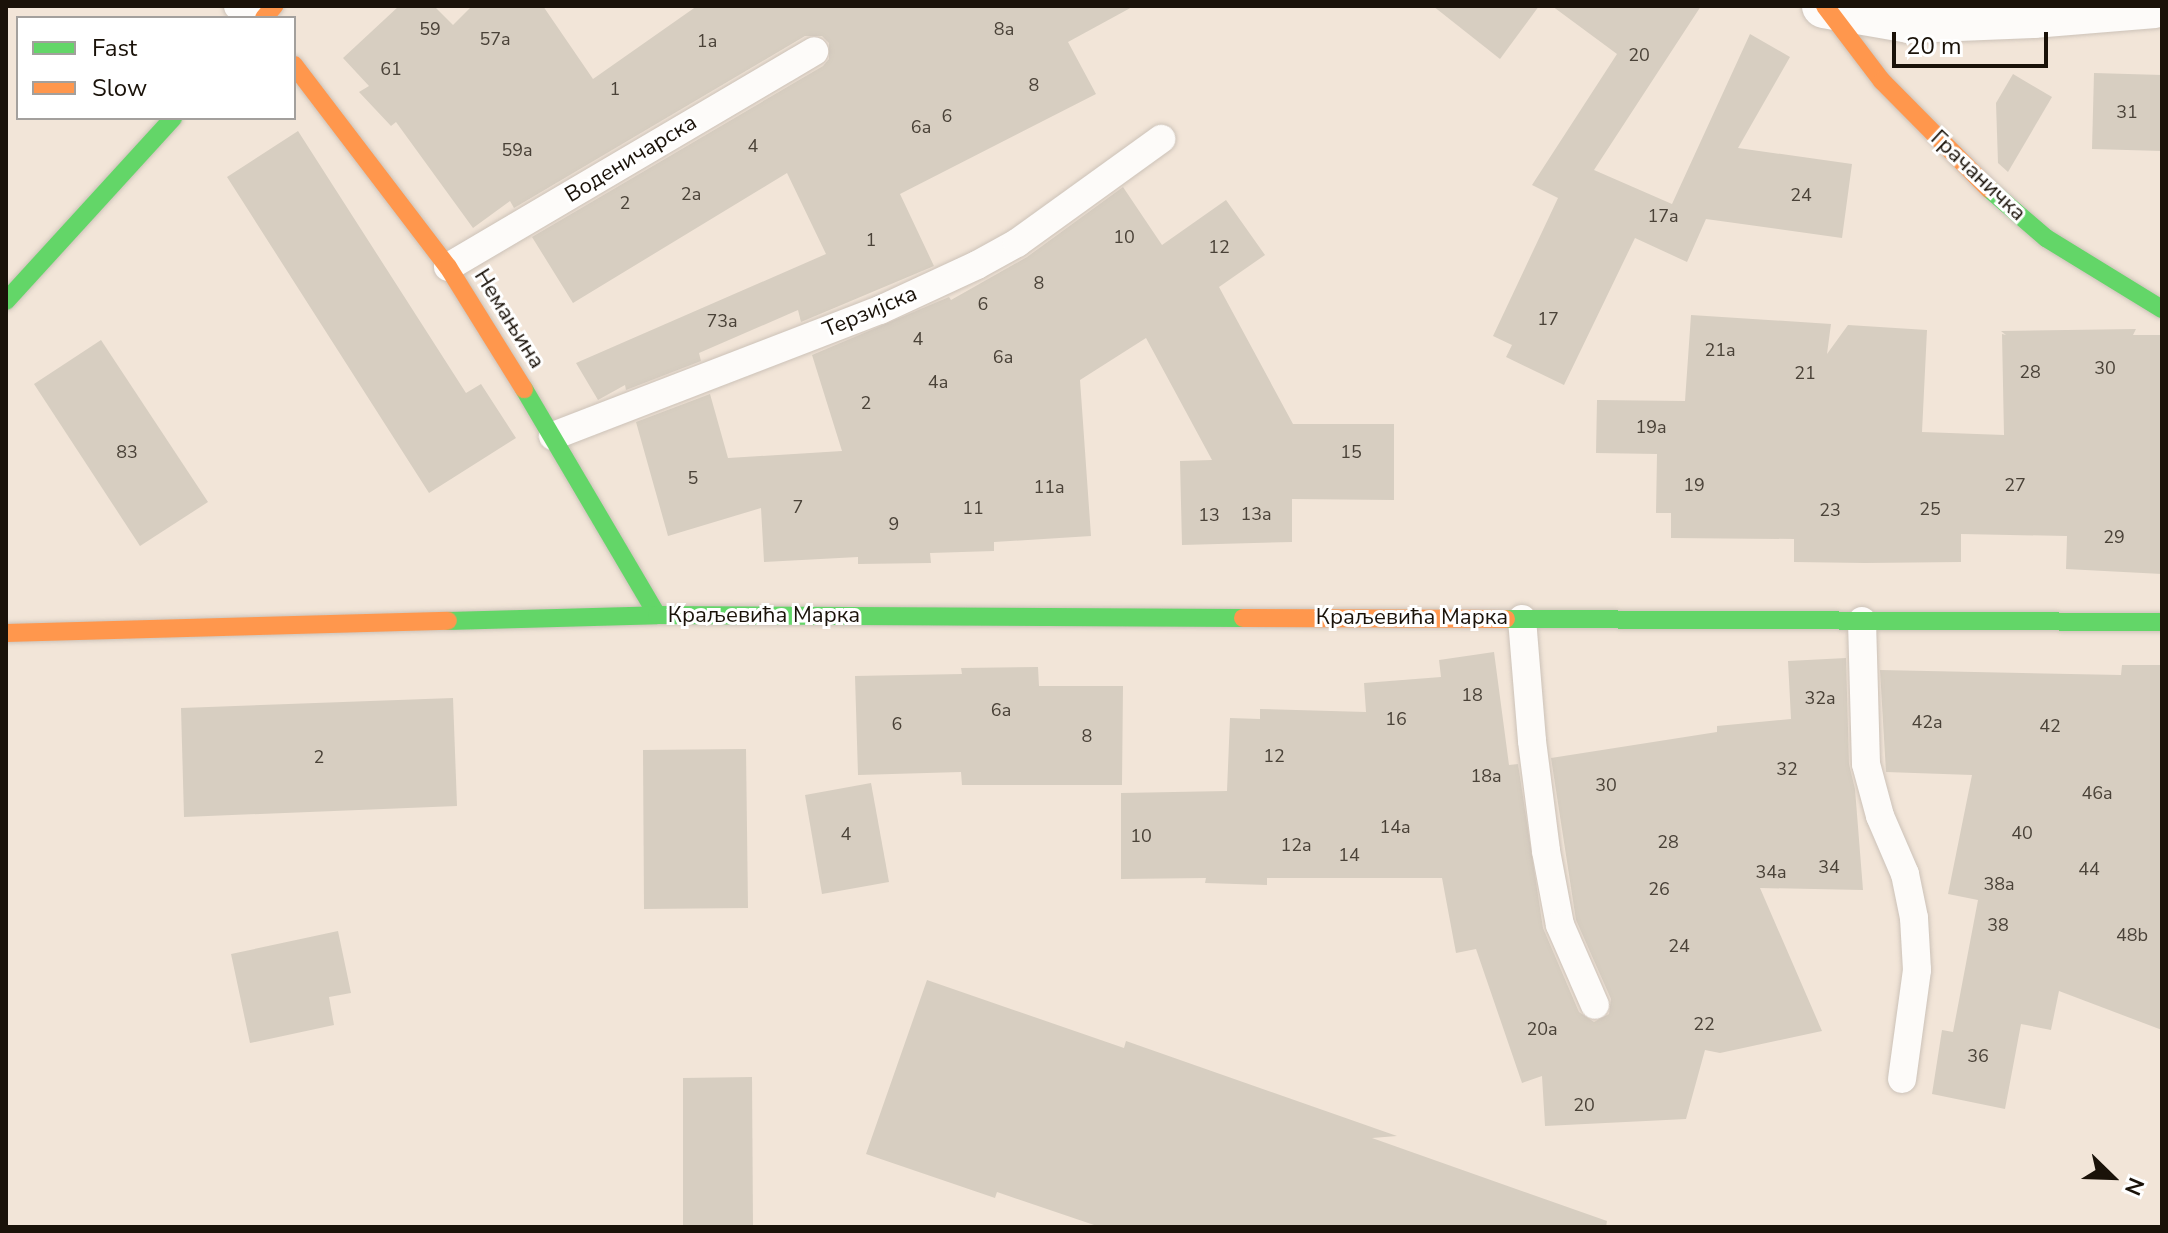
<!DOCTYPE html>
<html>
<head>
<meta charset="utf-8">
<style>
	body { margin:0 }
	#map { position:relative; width:2168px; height:1233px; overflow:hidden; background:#f2e5d8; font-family:"Nunito Sans",sans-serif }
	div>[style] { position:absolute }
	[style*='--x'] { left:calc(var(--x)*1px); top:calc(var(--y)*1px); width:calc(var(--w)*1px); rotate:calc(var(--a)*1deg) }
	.building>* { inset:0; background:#d7cec1 }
	.roads { filter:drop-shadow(0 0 2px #ccc2b8) drop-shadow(0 0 2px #ccc2b8) }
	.lane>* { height:28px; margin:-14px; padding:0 14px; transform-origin:14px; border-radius:14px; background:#fdfbf9 }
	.street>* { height:44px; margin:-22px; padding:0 22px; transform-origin:22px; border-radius:22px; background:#fdfbf9 }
	.fast>* { height:18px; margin:-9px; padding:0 9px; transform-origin:9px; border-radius:9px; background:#63d668 }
	.slow>* { height:18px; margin:-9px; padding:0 9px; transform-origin:9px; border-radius:9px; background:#ff974d }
	span { translate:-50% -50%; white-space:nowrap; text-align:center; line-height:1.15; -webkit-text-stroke:6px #fff; paint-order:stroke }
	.number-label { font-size:18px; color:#4a4238 }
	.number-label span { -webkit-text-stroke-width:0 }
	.street-label { font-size:22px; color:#1a1209 }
	.frame { position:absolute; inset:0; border:8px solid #1a1209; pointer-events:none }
	.legend { position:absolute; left:16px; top:16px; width:280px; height:104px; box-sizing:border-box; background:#fff; border:2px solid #a3a09d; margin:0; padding:10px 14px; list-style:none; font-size:24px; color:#1a1209 }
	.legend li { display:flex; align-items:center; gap:16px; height:40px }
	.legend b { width:40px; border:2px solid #a3a09d }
	.north { position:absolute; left:2072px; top:1137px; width:80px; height:80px; -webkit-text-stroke:6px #fff; paint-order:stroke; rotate:113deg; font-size:22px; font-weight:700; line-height:32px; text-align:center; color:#1a1209 }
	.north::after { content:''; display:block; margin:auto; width:28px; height:36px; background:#1a1209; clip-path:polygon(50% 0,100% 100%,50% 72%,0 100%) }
	.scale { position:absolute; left:1892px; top:32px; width:156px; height:36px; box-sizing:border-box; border:4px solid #1a1209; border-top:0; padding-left:10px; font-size:24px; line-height:28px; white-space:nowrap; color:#1a1209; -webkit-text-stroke:6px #fff; paint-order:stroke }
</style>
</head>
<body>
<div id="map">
	<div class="building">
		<i style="clip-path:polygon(399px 6px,434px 6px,453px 25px,472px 6px,543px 6px,593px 79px,697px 6px,1134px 6px,1068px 42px,1096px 94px,900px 194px,934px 266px,801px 322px,798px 310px,699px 353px,701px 361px,626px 390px,625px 385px,598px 400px,576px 363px,826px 254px,787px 173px,573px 303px,532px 237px,823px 66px,829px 59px,829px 43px,822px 36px,805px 36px,514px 208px,510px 201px,473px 228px,396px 122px,391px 126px,359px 92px,369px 86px,343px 58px)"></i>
		<i style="clip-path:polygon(1433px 6px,1539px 6px,1500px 59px)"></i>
		<i style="clip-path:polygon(1552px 6px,1701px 6px,1594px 170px,1672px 204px,1750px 34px,1790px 57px,1738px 148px,1852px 164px,1842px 238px,1706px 219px,1687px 262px,1635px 238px,1564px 385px,1506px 357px,1512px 345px,1493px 336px,1558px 198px,1532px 185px,1617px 54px)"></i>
		<i style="clip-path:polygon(2094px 73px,2162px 75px,2162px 151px,2092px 149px)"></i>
		<i style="clip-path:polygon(2013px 74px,2052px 97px,2008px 172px,1998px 163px,1996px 103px)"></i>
		<i style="clip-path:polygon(298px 131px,466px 393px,481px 384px,516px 438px,429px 493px,227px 177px)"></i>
		<i style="clip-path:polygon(1123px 187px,1162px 245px,1226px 200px,1265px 255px,1219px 287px,1293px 424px,1394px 424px,1394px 500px,1292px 499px,1292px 542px,1182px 545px,1180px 461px,1212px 460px,1146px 338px,1080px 380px,1091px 536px,994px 542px,994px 551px,930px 553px,931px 563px,858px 564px,858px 557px,764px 562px,761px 508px,668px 536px,636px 422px,710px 394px,728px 458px,842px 451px,812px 355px,949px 297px,951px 300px,1027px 257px)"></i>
		<i style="clip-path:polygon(1691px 315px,1831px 324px,1827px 354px,1848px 325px,1927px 330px,1922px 432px,2004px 435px,2002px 334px,2006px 335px,2001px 331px,2136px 329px,2133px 335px,2162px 335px,2162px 574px,2066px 569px,2067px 536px,1961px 534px,1961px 562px,1865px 563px,1794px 562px,1794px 539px,1671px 538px,1671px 513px,1656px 513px,1657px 454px,1596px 453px,1597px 400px,1685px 401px)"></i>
		<i style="clip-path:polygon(101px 340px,208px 502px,140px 546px,34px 384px)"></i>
		<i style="clip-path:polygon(1494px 652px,1509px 765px,1518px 764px,1543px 928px,1579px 1012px,1594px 1022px,1609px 1014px,1611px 999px,1576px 920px,1551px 758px,1717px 732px,1717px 726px,1791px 719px,1788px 661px,1846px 658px,1849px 764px,1855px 789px,1863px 890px,1760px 888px,1822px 1031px,1720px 1053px,1705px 1050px,1686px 1119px,1545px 1126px,1542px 1076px,1522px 1083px,1476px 949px,1456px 953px,1442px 878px,1267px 878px,1267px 885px,1205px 883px,1206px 878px,1121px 879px,1121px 793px,1227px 791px,1230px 718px,1260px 719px,1260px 709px,1366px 712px,1364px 683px,1441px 677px,1439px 660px)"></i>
		<i style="clip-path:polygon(2122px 665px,2162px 665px,2162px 1030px,2059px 991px,2051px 1030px,2021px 1024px,2005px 1109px,1932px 1094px,1942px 1030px,1953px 1032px,1978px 900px,1948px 894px,1972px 775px,1886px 772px,1880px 670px,2121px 675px)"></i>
		<i style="clip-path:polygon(1038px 667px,1039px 686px,1123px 686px,1122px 785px,962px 785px,961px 772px,858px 775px,855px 676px,962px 674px,961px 668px)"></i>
		<i style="clip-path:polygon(453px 698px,457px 806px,184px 817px,181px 708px)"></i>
		<i style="clip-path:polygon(746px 749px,748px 908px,644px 909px,643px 750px)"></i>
		<i style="clip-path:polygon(871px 783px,889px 882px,822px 894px,805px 795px)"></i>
		<i style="clip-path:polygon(338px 931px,351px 993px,329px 997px,334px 1025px,250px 1043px,231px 954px)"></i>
		<i style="clip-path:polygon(927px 980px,1124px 1048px,1126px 1041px,1397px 1136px,1372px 1138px,1607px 1221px,1606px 1227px,1100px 1227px,997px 1192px,995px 1198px,866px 1154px)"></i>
		<i style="clip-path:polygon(752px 1077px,753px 1227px,683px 1227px,683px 1078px)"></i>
	</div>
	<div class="roads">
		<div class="lane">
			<i style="--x:238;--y:6;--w:22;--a:32"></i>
			<i style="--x:448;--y:267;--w:425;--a:-30.5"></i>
			<i style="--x:553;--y:436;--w:350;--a:-21.1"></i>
			<i style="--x:880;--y:310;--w:107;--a:-24.9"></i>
			<i style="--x:977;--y:265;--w:46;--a:-28.8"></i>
			<i style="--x:1017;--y:243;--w:178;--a:-35.8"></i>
			<i style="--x:1522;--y:619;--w:122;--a:85.3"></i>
			<i style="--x:1532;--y:741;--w:111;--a:82.7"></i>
			<i style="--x:1546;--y:851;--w:75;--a:79.3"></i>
			<i style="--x:1560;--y:925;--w:87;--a:66.4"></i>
			<i style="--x:1862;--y:621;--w:143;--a:88.4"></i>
			<i style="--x:1866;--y:764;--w:54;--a:74.9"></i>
			<i style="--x:1880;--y:816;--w:63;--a:66.7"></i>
			<i style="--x:1905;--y:874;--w:45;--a:78.4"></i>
			<i style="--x:1914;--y:918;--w:52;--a:86.7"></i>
			<i style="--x:1917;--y:970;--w:110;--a:97.8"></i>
		</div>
		<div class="street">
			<i style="--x:1824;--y:6;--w:86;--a:10"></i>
			<i style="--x:1909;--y:21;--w:124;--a:-2.3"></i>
			<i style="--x:2033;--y:16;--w:122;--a:-4.7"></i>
		</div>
		<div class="fast">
			<i style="--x:1989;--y:189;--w:75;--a:40.7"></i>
			<i style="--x:2046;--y:238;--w:136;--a:31.5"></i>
			<i style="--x:6;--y:301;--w:248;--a:-47.6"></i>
			<i style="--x:524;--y:389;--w:262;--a:59.5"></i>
			<i style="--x:1506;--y:619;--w:656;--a:0.26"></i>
			<i style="--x:448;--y:621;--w:209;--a:-1.6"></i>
			<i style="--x:657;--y:615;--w:586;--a:0.29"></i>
		</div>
		<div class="slow">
			<i style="--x:1825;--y:6;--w:94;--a:52.8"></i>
			<i style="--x:1882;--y:81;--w:152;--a:45.3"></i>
			<i style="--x:264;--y:18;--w:16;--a:-50"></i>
			<i style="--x:294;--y:65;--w:254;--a:52.7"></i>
			<i style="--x:448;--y:267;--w:144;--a:58.1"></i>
			<i style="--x:1243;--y:618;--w:263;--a:0.2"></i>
			<i style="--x:6;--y:633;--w:442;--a:-1.6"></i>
		</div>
	</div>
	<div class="number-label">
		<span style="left:430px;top:29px">59</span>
		<span style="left:1004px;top:29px">8a</span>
		<span style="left:495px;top:39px">57a</span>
		<span style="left:707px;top:41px">1a</span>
		<span style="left:1639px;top:55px">20</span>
		<span style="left:391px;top:69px">61</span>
		<span style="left:1034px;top:85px">8</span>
		<span style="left:615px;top:89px">1</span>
		<span style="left:2127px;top:112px">31</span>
		<span style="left:947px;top:116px">6</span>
		<span style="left:921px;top:127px">6a</span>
		<span style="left:753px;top:146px">4</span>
		<span style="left:517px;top:150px">59a</span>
		<span style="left:691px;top:194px">2a</span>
		<span style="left:1801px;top:195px">24</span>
		<span style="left:625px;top:203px">2</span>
		<span style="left:1663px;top:216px">17a</span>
		<span style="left:1124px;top:237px">10</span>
		<span style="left:871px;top:240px">1</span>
		<span style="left:1219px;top:247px">12</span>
		<span style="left:1039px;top:283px">8</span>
		<span style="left:983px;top:304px">6</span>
		<span style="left:1548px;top:319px">17</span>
		<span style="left:722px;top:321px">73a</span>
		<span style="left:918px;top:339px">4</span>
		<span style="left:1720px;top:350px">21a</span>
		<span style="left:1003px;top:357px">6a</span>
		<span style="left:2105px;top:368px">30</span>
		<span style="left:2030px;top:372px">28</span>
		<span style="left:1805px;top:373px">21</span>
		<span style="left:938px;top:382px">4a</span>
		<span style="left:866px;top:403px">2</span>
		<span style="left:1651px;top:427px">19a</span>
		<span style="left:127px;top:452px">83</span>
		<span style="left:1351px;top:452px">15</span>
		<span style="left:693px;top:478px">5</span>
		<span style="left:1694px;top:485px">19</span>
		<span style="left:2015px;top:485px">27</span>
		<span style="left:1049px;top:487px">11a</span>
		<span style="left:798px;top:507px">7</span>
		<span style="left:973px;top:508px">11</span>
		<span style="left:1930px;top:509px">25</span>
		<span style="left:1830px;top:510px">23</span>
		<span style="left:1256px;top:514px">13a</span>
		<span style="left:1209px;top:515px">13</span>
		<span style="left:894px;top:524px">9</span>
		<span style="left:2114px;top:537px">29</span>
		<span style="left:1472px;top:695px">18</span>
		<span style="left:1820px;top:698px">32a</span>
		<span style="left:1001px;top:710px">6a</span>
		<span style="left:1396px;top:719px">16</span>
		<span style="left:1927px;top:722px">42a</span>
		<span style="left:897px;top:724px">6</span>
		<span style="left:2050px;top:726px">42</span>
		<span style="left:1087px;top:736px">8</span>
		<span style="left:1274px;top:756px">12</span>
		<span style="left:319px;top:757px">2</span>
		<span style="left:1787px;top:769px">32</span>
		<span style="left:1486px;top:776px">18a</span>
		<span style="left:1606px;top:785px">30</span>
		<span style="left:2097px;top:793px">46a</span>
		<span style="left:1395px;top:827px">14a</span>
		<span style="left:2022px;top:833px">40</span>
		<span style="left:846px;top:834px">4</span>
		<span style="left:1141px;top:836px">10</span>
		<span style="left:1668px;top:842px">28</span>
		<span style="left:1296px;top:845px">12a</span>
		<span style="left:1349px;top:855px">14</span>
		<span style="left:1829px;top:867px">34</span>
		<span style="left:2089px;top:869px">44</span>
		<span style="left:1771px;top:872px">34a</span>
		<span style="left:1999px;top:884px">38a</span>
		<span style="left:1659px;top:889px">26</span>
		<span style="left:1998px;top:925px">38</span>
		<span style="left:2132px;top:935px">48b</span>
		<span style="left:1679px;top:946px">24</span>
		<span style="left:1704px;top:1024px">22</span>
		<span style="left:1542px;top:1029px">20a</span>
		<span style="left:1978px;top:1056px">36</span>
		<span style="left:1584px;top:1105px">20</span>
	</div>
	<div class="street-label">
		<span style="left:631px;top:159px;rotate:-31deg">Воденичарска</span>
		<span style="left:1978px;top:176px;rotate:43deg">Грачаничка</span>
		<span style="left:870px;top:312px;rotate:-23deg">Терзијска</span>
		<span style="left:509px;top:319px;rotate:58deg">Немањина</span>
		<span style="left:764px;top:616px">Краљевића Марка</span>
		<span style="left:1412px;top:618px">Краљевића Марка</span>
	</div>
	<div class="frame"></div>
	<ul class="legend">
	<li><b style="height:10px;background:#63d668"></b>Fast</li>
	<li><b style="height:10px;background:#ff974d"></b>Slow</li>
	</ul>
	<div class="north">N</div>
	<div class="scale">20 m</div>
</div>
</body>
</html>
